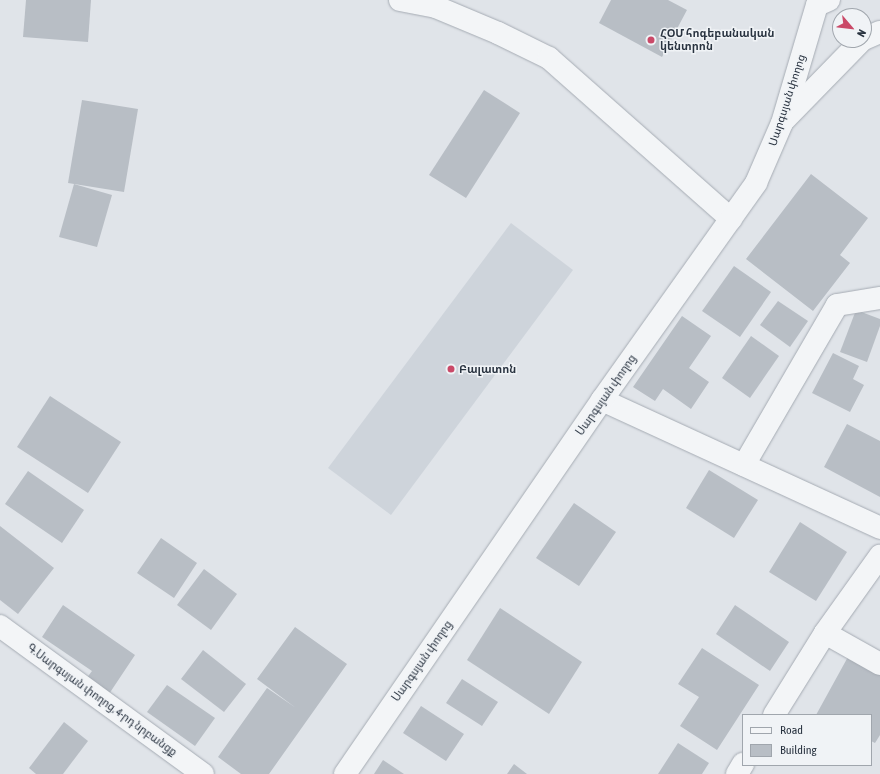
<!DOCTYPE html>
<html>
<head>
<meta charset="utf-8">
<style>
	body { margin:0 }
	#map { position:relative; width:880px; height:774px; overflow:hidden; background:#e0e4e9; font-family:"Asap Condensed","Noto Sans Armenian",sans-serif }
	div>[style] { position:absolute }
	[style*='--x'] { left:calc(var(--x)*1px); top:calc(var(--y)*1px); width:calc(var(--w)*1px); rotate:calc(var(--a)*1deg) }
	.built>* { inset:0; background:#ced4db }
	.building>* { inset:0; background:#b8bec5 }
	.roads { filter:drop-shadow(0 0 1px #a5abb3) drop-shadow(0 0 1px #a5abb3) }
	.minor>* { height:22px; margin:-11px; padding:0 11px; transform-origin:11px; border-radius:11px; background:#f3f5f7 }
	.dots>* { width:11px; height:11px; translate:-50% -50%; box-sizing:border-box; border:2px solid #f0f3f6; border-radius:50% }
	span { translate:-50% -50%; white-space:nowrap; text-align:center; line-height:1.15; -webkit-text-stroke:3px #f0f3f6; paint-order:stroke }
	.poi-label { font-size:11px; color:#293340; font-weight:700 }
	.left { translate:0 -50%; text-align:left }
	.street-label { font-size:11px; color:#293340 }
	.legend { position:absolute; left:742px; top:714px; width:130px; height:52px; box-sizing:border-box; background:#f0f3f6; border:1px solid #a0a6ad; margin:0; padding:5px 7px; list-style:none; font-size:12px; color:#293340 }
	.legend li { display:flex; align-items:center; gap:8px; height:20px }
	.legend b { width:20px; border:1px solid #a0a6ad }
	.north { position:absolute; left:832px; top:8px; width:40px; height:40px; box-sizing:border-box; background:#f0f3f6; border:1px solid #a0a6ad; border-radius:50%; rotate:118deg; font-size:11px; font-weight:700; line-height:16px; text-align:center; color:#293340 }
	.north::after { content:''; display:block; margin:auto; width:14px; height:18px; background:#ca4968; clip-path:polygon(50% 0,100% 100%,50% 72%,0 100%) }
</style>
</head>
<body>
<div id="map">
	<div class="built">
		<i style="clip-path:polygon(511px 223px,573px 270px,391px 515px,328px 468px)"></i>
	</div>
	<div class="building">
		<i style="clip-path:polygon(26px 0,91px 0,88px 42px,23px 37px)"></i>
		<i style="clip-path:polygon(611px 0,668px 0,687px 10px,662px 57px,599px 23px)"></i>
		<i style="clip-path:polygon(484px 90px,520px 113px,466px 198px,429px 175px)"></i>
		<i style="clip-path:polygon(82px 100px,138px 109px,124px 192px,68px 183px)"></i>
		<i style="clip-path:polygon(811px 174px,868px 218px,840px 255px,850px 263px,813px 311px,746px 259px)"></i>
		<i style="clip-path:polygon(74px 184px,112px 195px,97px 247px,59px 237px)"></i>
		<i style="clip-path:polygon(734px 266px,771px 292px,740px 337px,702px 311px)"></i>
		<i style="clip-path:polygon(778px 301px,808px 321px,790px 347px,760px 325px)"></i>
		<i style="clip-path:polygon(856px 310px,880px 319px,880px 326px,867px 362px,840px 352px)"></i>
		<i style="clip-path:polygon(682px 316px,711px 336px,689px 368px,709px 382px,691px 409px,663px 389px,655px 401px,633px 387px)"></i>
		<i style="clip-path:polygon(751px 336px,779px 356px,750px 398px,722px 378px)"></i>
		<i style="clip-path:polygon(833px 353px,859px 366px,853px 379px,864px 385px,850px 412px,812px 393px)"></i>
		<i style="clip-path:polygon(50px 396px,121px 442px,88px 493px,17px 447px)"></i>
		<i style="clip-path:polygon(847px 424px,880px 441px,880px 497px,824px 467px)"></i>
		<i style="clip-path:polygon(709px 470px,758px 500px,734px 538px,686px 508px)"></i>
		<i style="clip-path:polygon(28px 471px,84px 510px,62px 543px,5px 504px)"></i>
		<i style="clip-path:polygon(574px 503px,616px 532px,579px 586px,536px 558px)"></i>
		<i style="clip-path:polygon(800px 522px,847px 552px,816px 601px,769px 572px)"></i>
		<i style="clip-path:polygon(0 526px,54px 568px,18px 614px,0 600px)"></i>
		<i style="clip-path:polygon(161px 538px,197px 563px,174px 598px,137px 573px)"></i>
		<i style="clip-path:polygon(204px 569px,237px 594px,211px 630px,177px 605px)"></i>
		<i style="clip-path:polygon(63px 605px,135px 655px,109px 694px,86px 679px,92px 671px,42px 637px)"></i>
		<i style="clip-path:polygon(735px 605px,789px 642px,770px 671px,716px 634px)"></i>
		<i style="clip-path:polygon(500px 608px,582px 662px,549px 714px,467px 660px)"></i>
		<i style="clip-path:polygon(295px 627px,347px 664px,269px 774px,241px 774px,218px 757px,267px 688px,296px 708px,257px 679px)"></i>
		<i style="clip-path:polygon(702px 648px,759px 685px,717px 750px,680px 726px,699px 697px,678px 684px)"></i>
		<i style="clip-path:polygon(203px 650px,246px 684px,224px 712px,181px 679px)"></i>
		<i style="clip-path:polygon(849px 655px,880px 673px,880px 735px,875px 743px,871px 741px,871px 715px,816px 715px)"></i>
		<i style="clip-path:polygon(462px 679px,498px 702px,482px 726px,446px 703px)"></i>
		<i style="clip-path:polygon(167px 685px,215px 718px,195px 746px,147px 712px)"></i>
		<i style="clip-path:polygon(421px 706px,464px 734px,446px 761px,403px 733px)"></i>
		<i style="clip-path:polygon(64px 722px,88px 741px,63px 774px,36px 774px,29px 768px)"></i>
		<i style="clip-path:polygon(678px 743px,709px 763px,702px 774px,658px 774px)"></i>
		<i style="clip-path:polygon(383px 760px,404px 774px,374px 774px)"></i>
		<i style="clip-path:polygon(514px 764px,527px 774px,507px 774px)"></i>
	</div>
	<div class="roads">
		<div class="minor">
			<i style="--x:400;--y:0;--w:37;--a:11"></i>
			<i style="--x:436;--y:7;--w:67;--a:22.8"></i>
			<i style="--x:498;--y:33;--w:57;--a:26.1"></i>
			<i style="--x:549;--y:58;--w:243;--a:41.5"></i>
			<i style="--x:864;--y:39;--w:17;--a:-24"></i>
			<i style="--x:785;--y:119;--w:110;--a:-45.7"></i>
			<i style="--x:602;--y:400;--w:306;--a:24.7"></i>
			<i style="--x:744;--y:465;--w:185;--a:-59.8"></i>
			<i style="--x:837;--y:305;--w:44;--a:-9.2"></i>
			<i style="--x:0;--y:626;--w:251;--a:36.1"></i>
			<i style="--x:825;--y:633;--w:63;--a:29.4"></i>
			<i style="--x:774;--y:715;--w:97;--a:-58.1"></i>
			<i style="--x:825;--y:633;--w:95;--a:-54.5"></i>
			<i style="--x:345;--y:774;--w:454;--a:-55.5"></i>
			<i style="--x:602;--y:400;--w:266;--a:-54.6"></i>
			<i style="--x:756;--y:183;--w:65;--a:-66.6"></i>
			<i style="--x:782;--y:123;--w:123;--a:-73.5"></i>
			<i style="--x:817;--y:5;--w:13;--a:-23"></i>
			<i style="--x:737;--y:774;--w:12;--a:-59"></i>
		</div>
	</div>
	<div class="dots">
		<i style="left:651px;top:40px;background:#ca4968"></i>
		<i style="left:451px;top:369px;background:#ca4968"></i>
	</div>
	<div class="poi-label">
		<span class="left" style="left:660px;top:40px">ՀՕՄ հոգեբանական<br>կենտրոն</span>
		<span class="left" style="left:459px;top:369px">Բալատոն</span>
	</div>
	<div class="street-label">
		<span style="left:787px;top:100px;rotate:-72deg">Սարգսյան փողոց</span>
		<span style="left:606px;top:395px;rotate:-55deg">Սարգսյան փողոց</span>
		<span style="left:422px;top:661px;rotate:-55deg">Սարգսյան փողոց</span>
		<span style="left:102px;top:700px;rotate:36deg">Գ.Սարգսյան փողոց, 4-րդ նրբանցք</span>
	</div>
	<ul class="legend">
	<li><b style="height:5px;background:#f3f5f7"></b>Road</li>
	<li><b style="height:11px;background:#b8bec5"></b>Building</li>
	</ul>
	<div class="north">N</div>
</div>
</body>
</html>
